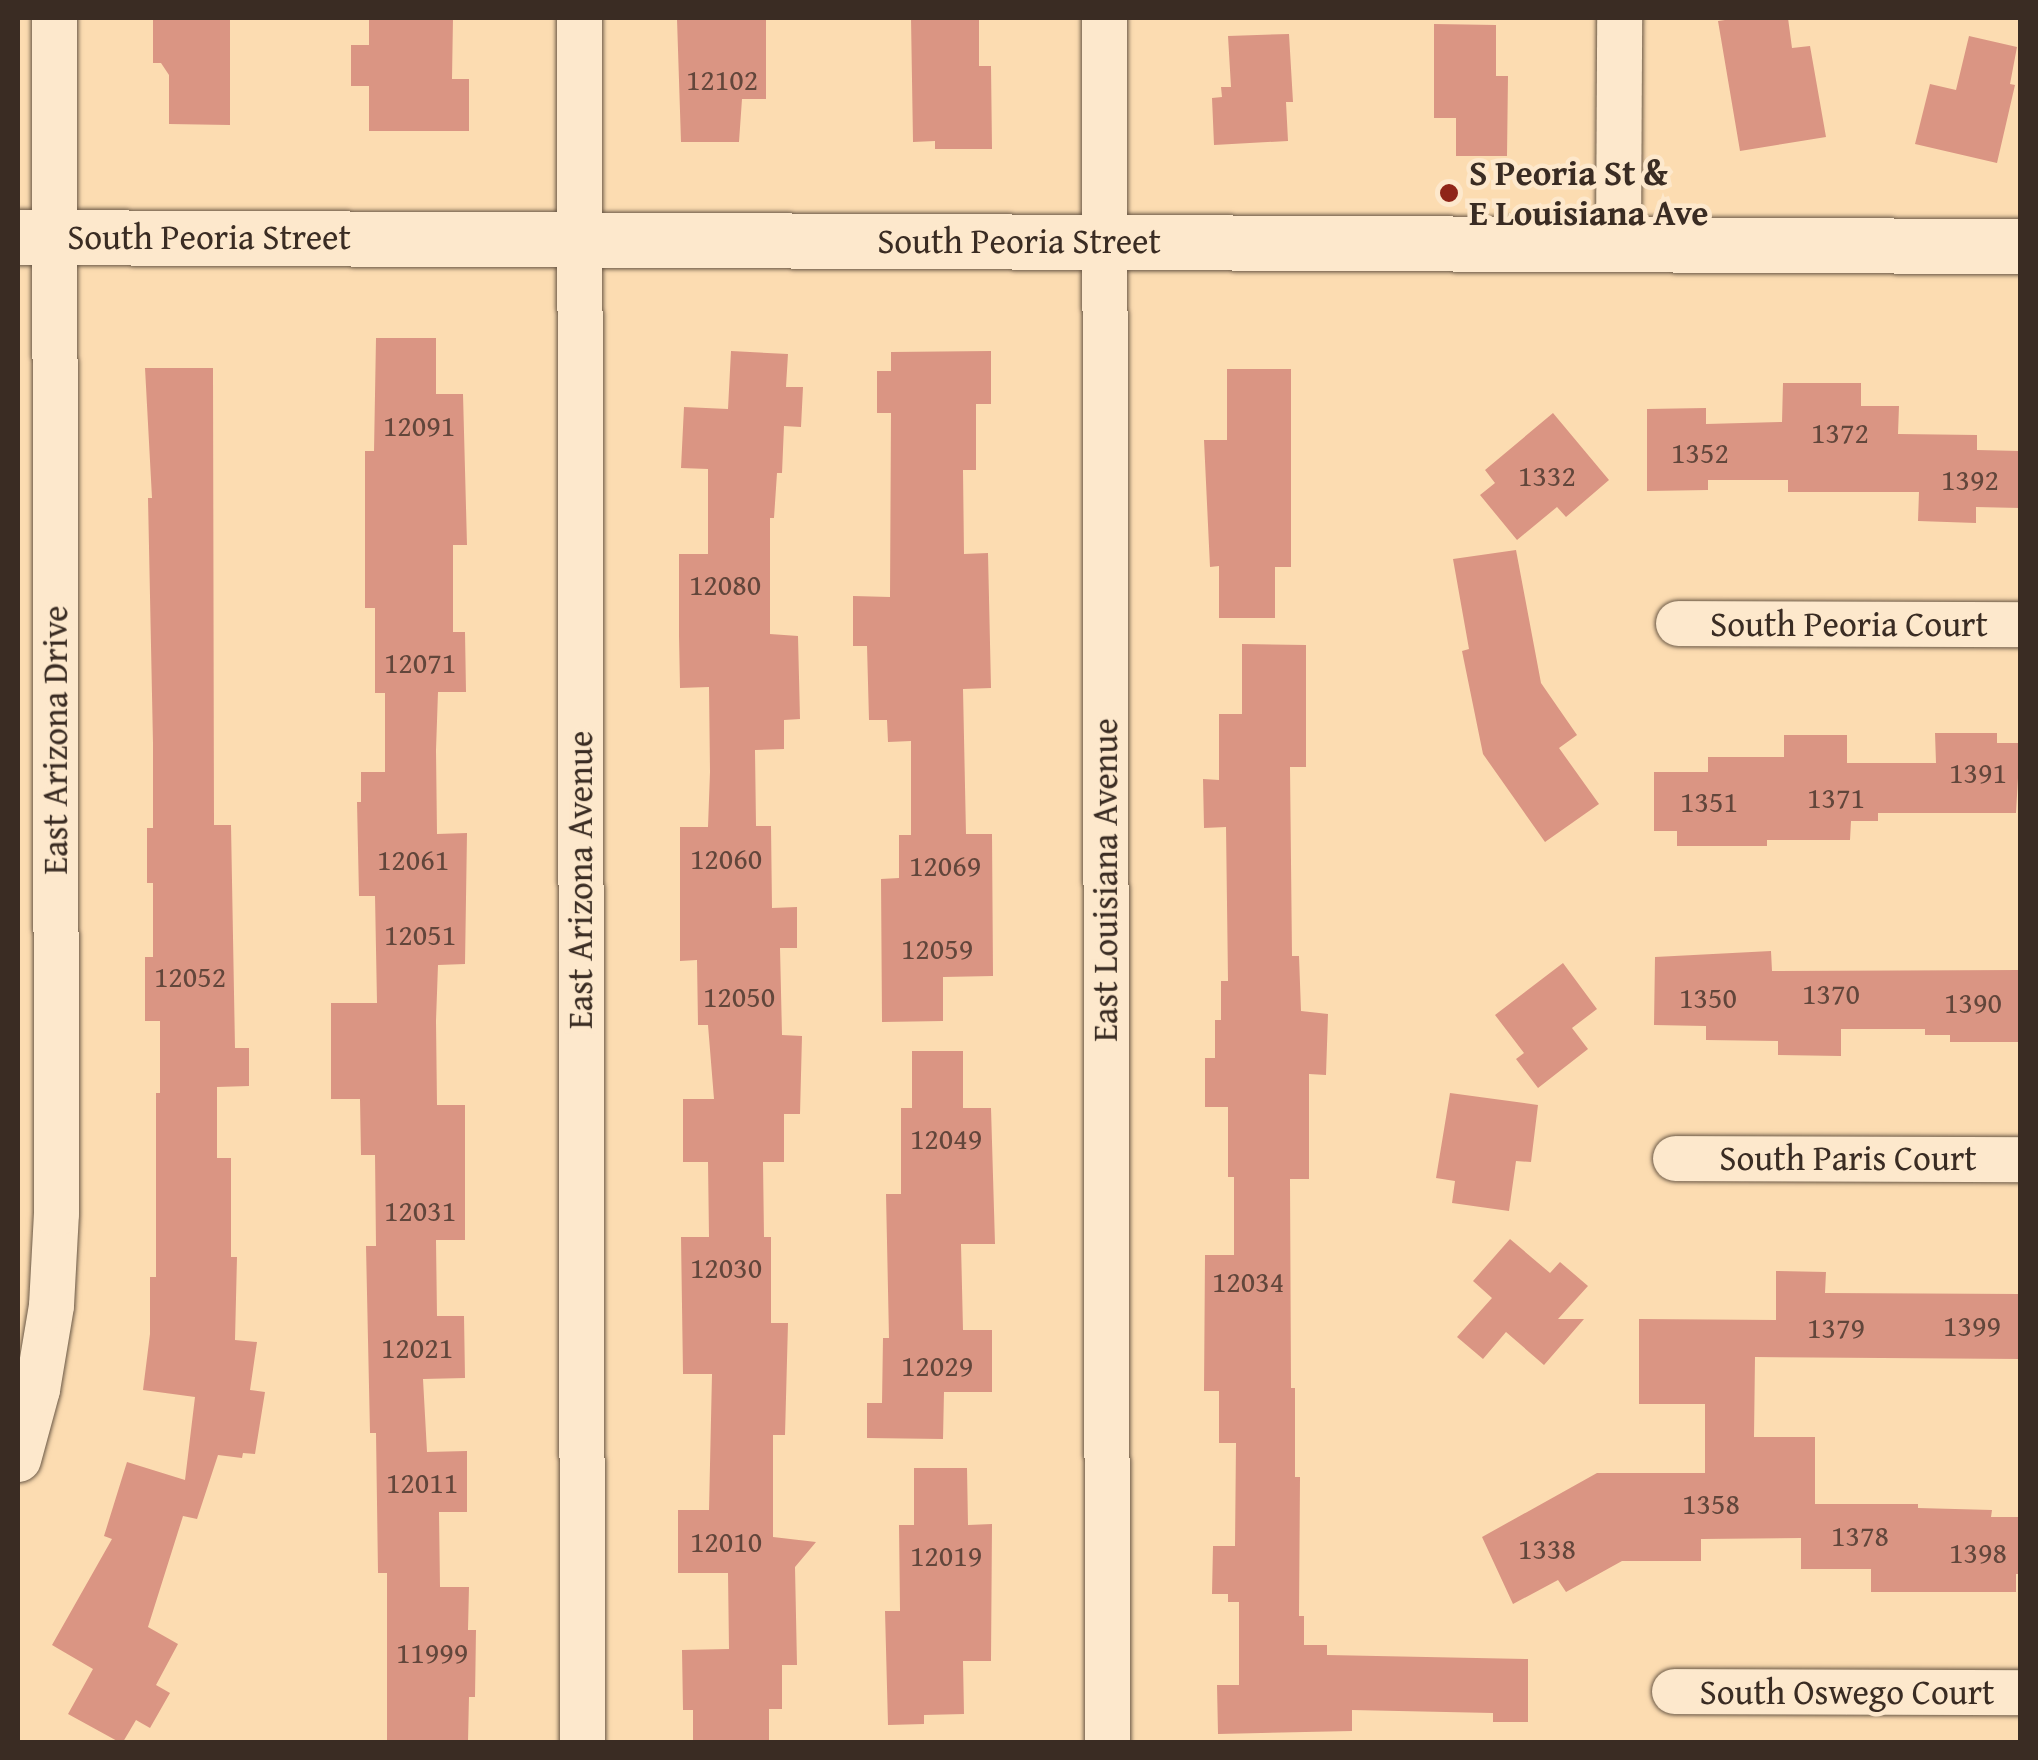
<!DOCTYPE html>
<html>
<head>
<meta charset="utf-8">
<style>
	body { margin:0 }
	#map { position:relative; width:2038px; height:1760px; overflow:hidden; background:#fcdcb1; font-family:"Gentium Book Plus",serif }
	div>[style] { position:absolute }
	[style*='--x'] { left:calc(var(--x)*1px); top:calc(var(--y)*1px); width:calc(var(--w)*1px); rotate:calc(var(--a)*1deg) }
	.building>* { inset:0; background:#da9583 }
	.roads { filter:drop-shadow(0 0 2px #6a5846) drop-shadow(0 0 2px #6a5846) }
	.minor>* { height:45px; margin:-22.5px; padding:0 22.5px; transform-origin:22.5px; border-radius:22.5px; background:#fde8cc }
	.secondary>* { height:55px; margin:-27.5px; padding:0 27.5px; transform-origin:27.5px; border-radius:27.5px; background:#fde8cc }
	.dots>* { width:28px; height:28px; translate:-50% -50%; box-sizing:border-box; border:5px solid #fde8cc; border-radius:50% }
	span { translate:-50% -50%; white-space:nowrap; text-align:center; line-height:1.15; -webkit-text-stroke:9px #fde8cc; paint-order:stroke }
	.number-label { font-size:30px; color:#62463b }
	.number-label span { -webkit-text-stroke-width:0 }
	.poi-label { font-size:35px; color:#3a2c23; font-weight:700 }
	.left { translate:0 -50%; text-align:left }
	.street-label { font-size:35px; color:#3a2c23 }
	.frame { position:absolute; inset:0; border:20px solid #3a2c23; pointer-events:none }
</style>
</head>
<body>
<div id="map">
	<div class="building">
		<i style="clip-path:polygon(153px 18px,230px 18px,230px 125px,169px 124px,169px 75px,161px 63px,153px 63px)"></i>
		<i style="clip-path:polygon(369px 18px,453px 18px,452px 79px,469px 79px,469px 131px,369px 131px,369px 86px,351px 86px,351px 45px,369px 45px)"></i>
		<i style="clip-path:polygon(911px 18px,979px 18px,979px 66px,991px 66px,992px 149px,935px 149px,935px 141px,913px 142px)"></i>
		<i style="clip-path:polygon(1739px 18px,1788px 18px,1792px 48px,1810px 46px,1826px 137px,1740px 151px,1718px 21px)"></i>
		<i style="clip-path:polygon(677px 19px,766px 19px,766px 99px,742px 99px,739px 142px,681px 142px)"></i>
		<i style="clip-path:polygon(1434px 24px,1496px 25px,1496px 76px,1508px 76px,1507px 156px,1456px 156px,1456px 118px,1434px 118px)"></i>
		<i style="clip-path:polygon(1289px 34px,1293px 102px,1286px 102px,1288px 141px,1214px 145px,1212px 98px,1222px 97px,1221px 87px,1231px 87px,1228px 36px)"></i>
		<i style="clip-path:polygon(1969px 36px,2017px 47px,2010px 84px,2015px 85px,1997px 163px,1915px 144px,1930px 84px,1956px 90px)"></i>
		<i style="clip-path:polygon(376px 338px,436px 338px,436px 394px,463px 394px,467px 545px,453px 545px,453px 632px,465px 632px,466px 692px,438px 692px,436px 750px,437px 834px,467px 833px,465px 964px,438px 965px,436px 1021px,437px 1105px,465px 1105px,465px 1240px,436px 1240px,437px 1316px,464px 1316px,465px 1378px,423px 1379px,427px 1452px,467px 1451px,467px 1512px,439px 1512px,440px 1587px,469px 1587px,468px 1630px,476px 1630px,475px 1697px,469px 1697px,468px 1742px,387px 1742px,387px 1573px,378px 1573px,376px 1433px,370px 1433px,368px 1340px,366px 1246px,376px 1246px,375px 1155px,361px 1155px,360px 1099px,331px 1099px,331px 1003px,377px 1003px,375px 896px,359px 896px,357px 802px,361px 802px,361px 772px,385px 772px,385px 693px,375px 693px,375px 608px,365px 608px,365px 451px,374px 451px)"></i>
		<i style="clip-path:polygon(731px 351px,788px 354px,786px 387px,803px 387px,801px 427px,784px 426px,782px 473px,777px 473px,774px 518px,770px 518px,770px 634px,798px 636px,800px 719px,784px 720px,784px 749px,755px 750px,756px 826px,771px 826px,772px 908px,797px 907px,797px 948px,780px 948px,782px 1035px,802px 1036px,800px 1114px,784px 1114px,784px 1162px,763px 1162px,764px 1237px,771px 1237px,771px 1323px,788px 1323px,785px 1435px,773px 1435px,773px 1537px,816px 1542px,795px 1567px,797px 1665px,782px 1665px,782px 1709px,769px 1709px,769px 1742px,693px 1742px,693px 1710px,683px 1710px,682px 1650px,729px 1649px,728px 1573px,678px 1573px,678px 1510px,709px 1510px,712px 1374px,683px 1374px,681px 1237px,709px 1237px,708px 1162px,683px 1162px,683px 1099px,714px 1099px,708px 1025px,698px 1025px,697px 960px,680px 961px,680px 827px,708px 827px,710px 772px,709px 687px,680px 688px,679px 636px,679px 554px,708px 554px,708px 469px,681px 468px,684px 407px,728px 409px)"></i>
		<i style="clip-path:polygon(991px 351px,991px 404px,976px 404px,976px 470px,963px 470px,964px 554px,988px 553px,991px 688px,963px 689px,966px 834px,992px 834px,993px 976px,943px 977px,943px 1021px,882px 1022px,881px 879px,899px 878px,899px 835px,911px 835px,911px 741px,888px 742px,887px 720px,869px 720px,867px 646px,853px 646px,853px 596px,890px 597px,891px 413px,877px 413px,877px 371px,891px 371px,891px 352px)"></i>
		<i style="clip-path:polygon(145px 368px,213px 368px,214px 825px,231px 825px,235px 1048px,249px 1048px,249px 1086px,217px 1087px,217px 1158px,231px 1158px,231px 1257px,237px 1257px,235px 1340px,257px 1342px,250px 1390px,265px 1392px,255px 1454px,243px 1453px,242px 1458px,218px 1455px,197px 1519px,183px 1516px,148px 1627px,178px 1644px,156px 1685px,170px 1693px,150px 1728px,136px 1720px,123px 1742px,119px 1742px,68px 1714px,93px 1669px,52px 1645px,112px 1539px,104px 1536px,127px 1462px,185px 1480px,195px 1397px,143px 1390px,150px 1334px,150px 1277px,156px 1277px,156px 1093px,160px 1093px,160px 1021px,145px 1021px,145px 957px,153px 957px,153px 883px,147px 883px,147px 828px,153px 828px,153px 744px,148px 498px,152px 498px)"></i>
		<i style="clip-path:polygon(1227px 369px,1291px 369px,1291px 567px,1275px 567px,1275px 618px,1219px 618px,1219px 566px,1210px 567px,1204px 440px,1227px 440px)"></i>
		<i style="clip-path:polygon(1783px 383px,1861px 383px,1861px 406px,1899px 406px,1898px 434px,1977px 435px,1977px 450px,2020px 451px,2020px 508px,1976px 507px,1976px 523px,1918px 521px,1919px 492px,1788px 492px,1788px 480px,1708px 480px,1708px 490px,1647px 491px,1647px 409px,1706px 408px,1706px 424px,1782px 422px)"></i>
		<i style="clip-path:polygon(1553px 413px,1609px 480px,1566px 517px,1557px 507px,1517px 540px,1480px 495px,1495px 483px,1485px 470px)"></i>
		<i style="clip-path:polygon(1516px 550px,1541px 683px,1577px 735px,1559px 748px,1599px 804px,1545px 842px,1483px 754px,1462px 651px,1469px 649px,1453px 559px)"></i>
		<i style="clip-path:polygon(1242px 644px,1306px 645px,1306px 767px,1290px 767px,1292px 956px,1299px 956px,1301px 1011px,1328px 1014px,1326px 1075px,1309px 1074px,1309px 1179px,1290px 1179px,1291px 1388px,1295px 1388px,1295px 1477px,1300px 1477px,1299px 1616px,1304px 1616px,1304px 1645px,1327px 1645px,1327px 1655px,1528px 1659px,1528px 1722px,1493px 1722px,1493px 1713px,1352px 1710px,1352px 1731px,1218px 1734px,1217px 1685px,1239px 1685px,1239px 1602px,1228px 1602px,1228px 1594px,1212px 1594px,1213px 1546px,1235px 1546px,1236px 1443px,1219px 1443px,1219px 1391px,1204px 1391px,1205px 1255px,1234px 1255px,1234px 1177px,1228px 1177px,1228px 1107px,1205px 1107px,1205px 1058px,1215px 1058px,1215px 1020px,1221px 1020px,1221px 981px,1228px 981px,1226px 827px,1204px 828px,1203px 779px,1219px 780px,1219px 714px,1242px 714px)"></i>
		<i style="clip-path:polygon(1935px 733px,1997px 733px,1997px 743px,2020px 743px,2016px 813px,1878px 813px,1878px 821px,1851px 821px,1850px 840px,1767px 840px,1767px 846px,1677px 846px,1677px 831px,1654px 831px,1654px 772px,1708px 772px,1708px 757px,1784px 757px,1784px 735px,1847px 735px,1847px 763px,1936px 763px)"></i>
		<i style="clip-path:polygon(1771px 951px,1772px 971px,2020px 970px,2020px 1042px,1950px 1042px,1950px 1035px,1925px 1035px,1925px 1029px,1841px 1029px,1841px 1056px,1778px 1055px,1778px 1041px,1706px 1040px,1706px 1026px,1654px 1025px,1655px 957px)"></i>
		<i style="clip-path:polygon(1563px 963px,1597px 1009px,1572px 1028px,1588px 1049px,1538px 1088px,1516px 1059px,1524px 1053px,1495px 1015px)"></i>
		<i style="clip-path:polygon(912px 1051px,963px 1051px,963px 1108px,991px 1108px,995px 1244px,961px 1244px,963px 1330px,992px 1330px,992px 1392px,944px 1392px,943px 1439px,867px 1438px,867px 1403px,882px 1403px,883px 1338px,889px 1338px,886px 1194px,901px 1194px,901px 1108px,912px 1108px)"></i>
		<i style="clip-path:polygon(1450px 1093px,1538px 1105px,1531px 1162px,1516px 1161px,1509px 1211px,1452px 1203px,1455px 1181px,1436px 1178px)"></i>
		<i style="clip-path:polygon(1510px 1239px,1550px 1273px,1560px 1262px,1588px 1286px,1558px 1319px,1584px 1319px,1544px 1365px,1506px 1332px,1483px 1359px,1457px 1337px,1492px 1298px,1473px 1281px)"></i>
		<i style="clip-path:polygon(1776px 1271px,1826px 1272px,1825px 1293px,2020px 1294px,2020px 1359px,1755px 1357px,1754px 1437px,1815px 1437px,1815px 1504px,1918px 1504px,1918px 1508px,1992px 1510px,1991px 1517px,2020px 1517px,2020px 1574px,2016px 1574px,2016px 1592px,1871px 1592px,1871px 1569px,1801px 1569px,1801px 1538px,1701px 1539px,1701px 1561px,1622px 1561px,1566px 1592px,1558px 1580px,1513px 1604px,1482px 1537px,1597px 1473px,1705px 1473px,1705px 1404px,1639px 1404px,1639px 1319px,1776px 1320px)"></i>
		<i style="clip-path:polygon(914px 1468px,967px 1468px,968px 1525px,992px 1524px,991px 1661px,963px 1661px,964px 1714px,924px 1715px,924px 1724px,888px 1725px,885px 1611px,900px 1611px,899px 1525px,914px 1525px)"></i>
	</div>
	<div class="roads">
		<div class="minor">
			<i style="--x:579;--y:18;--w:1724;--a:89.9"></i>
			<i style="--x:1104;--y:18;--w:1724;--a:89.9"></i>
			<i style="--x:1618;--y:244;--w:226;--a:-89.7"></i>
			<i style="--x:1678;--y:623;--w:342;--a:0.2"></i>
			<i style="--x:1675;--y:1158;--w:345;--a:0.2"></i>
			<i style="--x:18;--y:1459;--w:73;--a:-74.8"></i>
			<i style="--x:37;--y:1389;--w:85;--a:-80.5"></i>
			<i style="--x:51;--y:1305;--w:92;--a:-86.9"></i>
			<i style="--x:56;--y:1213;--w:1195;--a:-90.1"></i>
			<i style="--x:1674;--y:1691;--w:346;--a:0.2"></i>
		</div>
		<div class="secondary">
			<i style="--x:18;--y:237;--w:2002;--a:0.26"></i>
		</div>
	</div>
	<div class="dots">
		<i style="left:1449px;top:193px;background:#8f2418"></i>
	</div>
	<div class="number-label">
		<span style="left:722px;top:79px">12102</span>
		<span style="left:419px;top:425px">12091</span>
		<span style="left:1840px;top:432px">1372</span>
		<span style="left:1700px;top:452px">1352</span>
		<span style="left:1547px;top:475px">1332</span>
		<span style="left:1970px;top:479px">1392</span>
		<span style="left:725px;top:584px">12080</span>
		<span style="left:420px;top:662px">12071</span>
		<span style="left:1978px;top:772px">1391</span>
		<span style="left:1836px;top:797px">1371</span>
		<span style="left:1709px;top:801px">1351</span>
		<span style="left:726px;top:858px">12060</span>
		<span style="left:413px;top:859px">12061</span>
		<span style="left:945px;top:865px">12069</span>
		<span style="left:420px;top:934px">12051</span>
		<span style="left:937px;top:948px">12059</span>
		<span style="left:190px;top:976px">12052</span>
		<span style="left:1831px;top:993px">1370</span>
		<span style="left:739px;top:996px">12050</span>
		<span style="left:1708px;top:997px">1350</span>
		<span style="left:1973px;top:1002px">1390</span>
		<span style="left:946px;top:1138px">12049</span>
		<span style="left:420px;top:1210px">12031</span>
		<span style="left:726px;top:1267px">12030</span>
		<span style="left:1248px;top:1281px">12034</span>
		<span style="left:1972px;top:1325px">1399</span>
		<span style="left:1836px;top:1327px">1379</span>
		<span style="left:417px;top:1347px">12021</span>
		<span style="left:937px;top:1365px">12029</span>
		<span style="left:422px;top:1482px">12011</span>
		<span style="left:1711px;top:1503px">1358</span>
		<span style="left:1860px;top:1535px">1378</span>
		<span style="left:726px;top:1541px">12010</span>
		<span style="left:1547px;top:1548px">1338</span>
		<span style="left:1978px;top:1552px">1398</span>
		<span style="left:946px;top:1555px">12019</span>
		<span style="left:432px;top:1652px">11999</span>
	</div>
	<div class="poi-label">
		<span class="left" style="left:1469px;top:193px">S Peoria St &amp;<br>E Louisiana Ave</span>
	</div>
	<div class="street-label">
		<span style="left:209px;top:237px">South Peoria Street</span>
		<span style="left:1019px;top:241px">South Peoria Street</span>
		<span style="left:1849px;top:624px">South Peoria Court</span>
		<span style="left:55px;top:740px;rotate:-90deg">East Arizona Drive</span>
		<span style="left:580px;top:880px;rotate:-90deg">East Arizona Avenue</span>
		<span style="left:1105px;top:880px;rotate:-90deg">East Louisiana Avenue</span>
		<span style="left:1848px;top:1158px">South Paris Court</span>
		<span style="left:1847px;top:1692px">South Oswego Court</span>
	</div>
	<div class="frame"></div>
</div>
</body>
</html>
